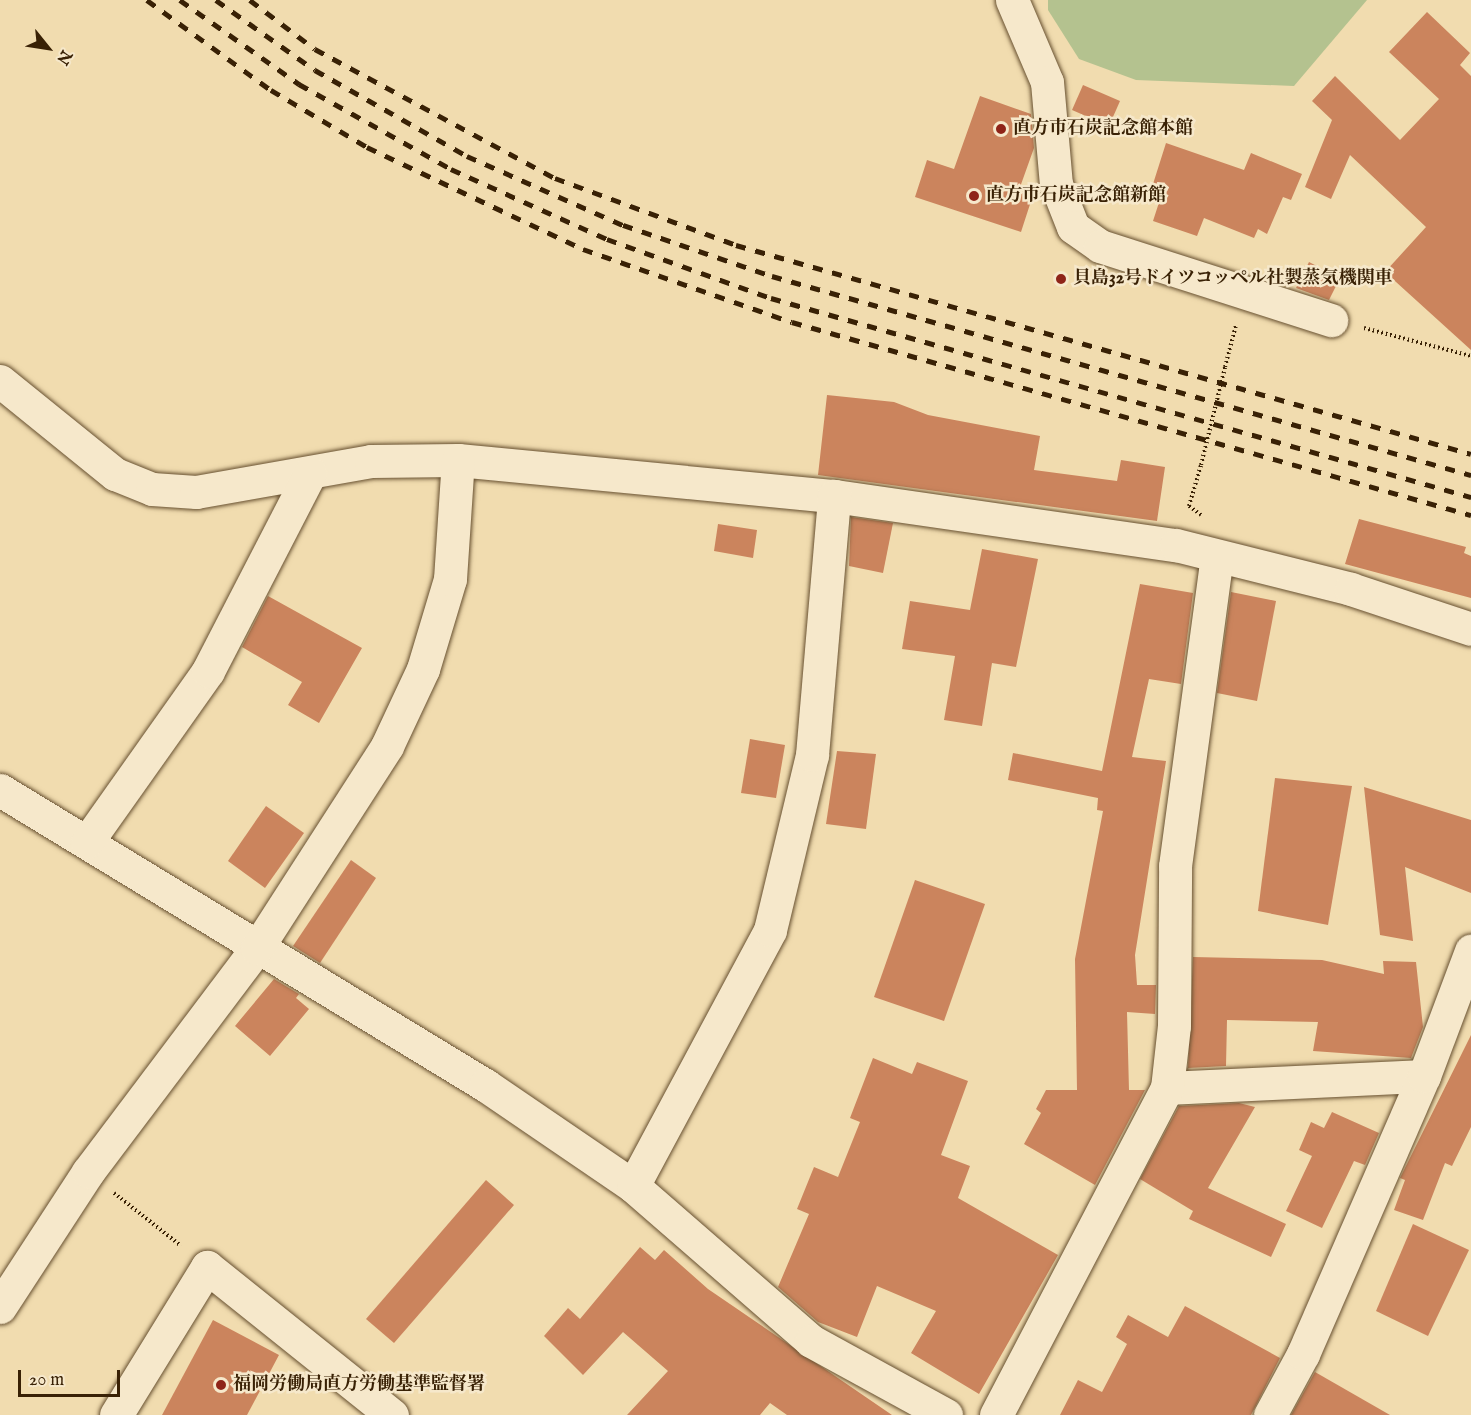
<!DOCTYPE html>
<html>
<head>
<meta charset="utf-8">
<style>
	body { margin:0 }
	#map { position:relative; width:1471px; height:1415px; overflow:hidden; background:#f1dcaf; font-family:"IM FELL English","Noto Serif JP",serif }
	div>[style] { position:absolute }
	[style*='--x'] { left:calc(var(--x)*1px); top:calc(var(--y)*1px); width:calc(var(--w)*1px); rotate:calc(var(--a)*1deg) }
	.green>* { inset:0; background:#b4c28f }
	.building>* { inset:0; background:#cb845d }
	.path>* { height:4px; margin-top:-2px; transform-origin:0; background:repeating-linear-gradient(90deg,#392105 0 1.5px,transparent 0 4.5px) }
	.roads { filter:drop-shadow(0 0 2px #675030) drop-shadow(0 0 2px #675030) }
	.minor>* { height:33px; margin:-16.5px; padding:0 16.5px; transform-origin:16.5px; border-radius:16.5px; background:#f6e8cb }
	.rail>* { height:4.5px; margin-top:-2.25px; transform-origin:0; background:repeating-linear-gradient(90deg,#392105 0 10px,transparent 0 20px) }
	.path-bridge>* { height:4px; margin-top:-2px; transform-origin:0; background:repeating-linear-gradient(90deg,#392105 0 1.5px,transparent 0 4.5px) }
	.dots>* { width:16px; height:16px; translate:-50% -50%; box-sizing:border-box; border:3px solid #f6e8cb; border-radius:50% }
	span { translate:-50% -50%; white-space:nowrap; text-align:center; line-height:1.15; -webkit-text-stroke:5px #f6e8cb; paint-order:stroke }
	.poi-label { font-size:18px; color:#392105; font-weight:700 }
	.left { translate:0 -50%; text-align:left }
	.north { position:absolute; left:18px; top:18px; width:60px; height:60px; -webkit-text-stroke:4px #f6e8cb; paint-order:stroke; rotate:120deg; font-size:16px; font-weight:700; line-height:24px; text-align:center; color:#392105 }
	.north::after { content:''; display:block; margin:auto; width:21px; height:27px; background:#392105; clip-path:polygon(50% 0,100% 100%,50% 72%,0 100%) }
	.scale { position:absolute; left:18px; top:1370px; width:102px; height:27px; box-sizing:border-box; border:3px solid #392105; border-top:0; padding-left:8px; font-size:18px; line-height:21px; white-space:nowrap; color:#392105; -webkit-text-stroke:4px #f6e8cb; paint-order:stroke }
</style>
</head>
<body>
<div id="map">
	<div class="green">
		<i style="clip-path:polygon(1048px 0,1367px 0,1294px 86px,1136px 80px,1079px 59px,1048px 10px)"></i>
	</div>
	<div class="building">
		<i style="clip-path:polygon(1427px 12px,1470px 53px,1460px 65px,1471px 76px,1471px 350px,1385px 272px,1426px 227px,1350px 155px,1331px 199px,1305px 187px,1332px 120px,1312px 101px,1335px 76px,1400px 140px,1439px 99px,1389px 52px)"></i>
		<i style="clip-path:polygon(1083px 85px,1120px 101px,1109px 126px,1072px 110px)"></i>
		<i style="clip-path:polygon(980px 96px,1031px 114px,1034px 148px,1019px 190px,1033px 195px,1021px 232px,915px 197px,927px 160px,954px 169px)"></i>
		<i style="clip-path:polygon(1166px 143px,1244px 170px,1251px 153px,1302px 174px,1291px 200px,1283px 197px,1267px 234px,1258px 229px,1254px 238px,1204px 218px,1197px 236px,1153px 221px,1164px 187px,1153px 184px)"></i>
		<i style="clip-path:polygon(1309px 262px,1340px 278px,1329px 300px,1296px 288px)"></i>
		<i style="clip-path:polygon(827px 395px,894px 402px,928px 415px,1040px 436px,1034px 470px,1117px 481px,1121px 460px,1165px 467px,1157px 521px,818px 475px)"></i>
		<i style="clip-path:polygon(851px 517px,893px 523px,883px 573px,849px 566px)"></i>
		<i style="clip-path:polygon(1359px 519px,1466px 547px,1464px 553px,1471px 556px,1471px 598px,1345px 564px)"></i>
		<i style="clip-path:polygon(718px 524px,757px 530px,753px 558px,714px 551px)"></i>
		<i style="clip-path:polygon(982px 549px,1038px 559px,1016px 667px,992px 663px,982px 726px,944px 720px,955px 656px,902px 649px,910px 601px,970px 610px)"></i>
		<i style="clip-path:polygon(1140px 584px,1193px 593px,1181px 684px,1149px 679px,1132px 757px,1166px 761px,1135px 955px,1137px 985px,1156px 985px,1155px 1014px,1127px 1012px,1129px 1090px,1145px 1090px,1095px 1185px,1024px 1144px,1041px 1113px,1036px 1109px,1046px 1090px,1077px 1090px,1075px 959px,1103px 811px,1097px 810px,1098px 798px,1008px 780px,1013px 753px,1102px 771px)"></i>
		<i style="clip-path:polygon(1231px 592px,1276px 601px,1257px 701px,1217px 693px)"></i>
		<i style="clip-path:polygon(268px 596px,362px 648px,319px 723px,288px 705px,302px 682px,242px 647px)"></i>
		<i style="clip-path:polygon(750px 739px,785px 745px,776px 798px,741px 793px)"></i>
		<i style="clip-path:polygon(837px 751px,876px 754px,866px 829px,826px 824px)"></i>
		<i style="clip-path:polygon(1275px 778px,1352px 786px,1328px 925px,1258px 911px)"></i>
		<i style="clip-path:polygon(1364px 787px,1471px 820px,1471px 893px,1405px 867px,1413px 941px,1380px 935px)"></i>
		<i style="clip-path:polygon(266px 806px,304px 833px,265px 888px,228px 861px)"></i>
		<i style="clip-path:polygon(351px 860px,376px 878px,320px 963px,293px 946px)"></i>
		<i style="clip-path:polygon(915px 880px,985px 904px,944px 1021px,874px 997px)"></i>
		<i style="clip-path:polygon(1193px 957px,1322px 960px,1384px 974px,1383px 961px,1416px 962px,1423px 1027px,1411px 1058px,1313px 1051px,1318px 1022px,1227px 1020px,1226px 1066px,1188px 1068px)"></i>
		<i style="clip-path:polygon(274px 979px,299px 994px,296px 998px,309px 1009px,270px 1056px,235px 1026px)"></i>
		<i style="clip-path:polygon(1471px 1035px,1471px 1127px,1452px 1166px,1445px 1163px,1423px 1220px,1394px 1210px,1405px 1180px,1400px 1178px)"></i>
		<i style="clip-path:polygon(873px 1058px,912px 1074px,917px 1062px,968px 1081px,941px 1155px,970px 1166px,958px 1198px,1058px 1255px,979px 1394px,911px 1353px,936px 1311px,877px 1286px,857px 1337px,818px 1322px,778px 1287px,809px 1214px,797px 1209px,814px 1167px,838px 1177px,860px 1122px,850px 1118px)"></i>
		<i style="clip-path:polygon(1239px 1103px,1255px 1107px,1208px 1188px,1286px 1224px,1271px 1257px,1189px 1219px,1193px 1211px,1140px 1179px,1179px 1106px)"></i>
		<i style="clip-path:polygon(1332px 1112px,1379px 1133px,1365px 1165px,1354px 1161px,1322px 1228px,1286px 1211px,1312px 1156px,1299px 1150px,1311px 1122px,1324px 1128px)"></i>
		<i style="clip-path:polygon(486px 1180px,514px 1205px,394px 1343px,366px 1319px)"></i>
		<i style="clip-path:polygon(1413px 1224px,1469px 1250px,1428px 1336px,1376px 1311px)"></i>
		<i style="clip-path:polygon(640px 1247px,655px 1260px,664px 1250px,708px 1289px,892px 1415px,787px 1415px,770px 1403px,760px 1415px,627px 1415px,668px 1371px,623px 1332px,583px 1375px,544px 1336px,568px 1308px,580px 1319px)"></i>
		<i style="clip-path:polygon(1185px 1306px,1280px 1358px,1251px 1415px,1060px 1415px,1078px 1380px,1102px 1392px,1127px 1344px,1116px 1337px,1128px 1315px,1168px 1337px)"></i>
		<i style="clip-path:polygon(213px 1320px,279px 1355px,247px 1415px,162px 1415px)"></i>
		<i style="clip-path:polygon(1315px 1372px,1390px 1415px,1291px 1415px)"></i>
	</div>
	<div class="path">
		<i style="--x:1364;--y:328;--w:111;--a:14.7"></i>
		<i style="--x:1225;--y:367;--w:43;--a:-75.3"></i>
		<i style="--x:1201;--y:515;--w:15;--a:-143"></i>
		<i style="--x:1189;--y:506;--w:43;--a:-73.7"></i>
		<i style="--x:114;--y:1193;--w:85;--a:38.3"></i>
	</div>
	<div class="roads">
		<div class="minor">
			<i style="--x:1012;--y:0;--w:89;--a:66.9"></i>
			<i style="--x:1047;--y:82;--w:102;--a:85"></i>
			<i style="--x:1056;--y:184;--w:46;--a:68.4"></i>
			<i style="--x:1073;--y:227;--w:33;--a:35"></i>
			<i style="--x:1100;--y:246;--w:243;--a:17.8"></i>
			<i style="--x:0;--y:381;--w:148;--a:39"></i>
			<i style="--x:115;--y:474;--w:40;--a:22"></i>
			<i style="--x:152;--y:489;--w:44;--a:3.9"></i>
			<i style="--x:196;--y:492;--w:178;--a:-10"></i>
			<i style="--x:371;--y:461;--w:87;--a:-0.7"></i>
			<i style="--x:458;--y:460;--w:378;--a:5.5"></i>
			<i style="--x:834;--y:496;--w:345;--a:8.2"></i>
			<i style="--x:1176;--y:545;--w:180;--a:14.1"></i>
			<i style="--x:1351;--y:589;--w:126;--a:18.4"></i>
			<i style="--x:0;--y:790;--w:568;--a:31.31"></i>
			<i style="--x:485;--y:1085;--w:179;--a:34.3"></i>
			<i style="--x:633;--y:1186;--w:236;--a:41"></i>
			<i style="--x:811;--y:1341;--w:154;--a:28.7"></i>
			<i style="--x:87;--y:842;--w:209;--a:-54.7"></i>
			<i style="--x:208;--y:671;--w:223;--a:-62.7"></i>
			<i style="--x:1167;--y:1088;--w:257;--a:-2.7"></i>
			<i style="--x:633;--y:1186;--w:290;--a:-61.8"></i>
			<i style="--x:770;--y:930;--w:180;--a:-76.5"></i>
			<i style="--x:812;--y:755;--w:260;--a:-85.1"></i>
			<i style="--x:0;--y:1307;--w:161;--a:-56.9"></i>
			<i style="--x:88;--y:1172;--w:281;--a:-53"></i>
			<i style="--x:257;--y:948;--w:240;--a:-57.2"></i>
			<i style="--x:387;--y:746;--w:85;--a:-64.9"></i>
			<i style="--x:423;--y:669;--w:94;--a:-73.3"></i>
			<i style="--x:450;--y:579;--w:119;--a:-86.2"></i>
			<i style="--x:116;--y:1415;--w:174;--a:-58.4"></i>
			<i style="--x:207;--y:1267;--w:237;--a:38.7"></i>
			<i style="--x:996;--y:1415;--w:369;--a:-62.4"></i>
			<i style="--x:1167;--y:1088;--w:62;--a:-83.6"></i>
			<i style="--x:1174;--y:1026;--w:160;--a:-89.6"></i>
			<i style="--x:1175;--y:866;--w:312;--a:-82.3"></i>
			<i style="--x:1270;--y:1415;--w:69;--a:-61.6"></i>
			<i style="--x:1303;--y:1354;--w:303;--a:-66.5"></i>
			<i style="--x:1424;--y:1076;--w:134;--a:-69.4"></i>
		</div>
	</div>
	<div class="rail">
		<i style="--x:147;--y:0;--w:153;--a:36"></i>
		<i style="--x:271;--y:90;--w:112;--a:30.7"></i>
		<i style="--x:367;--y:147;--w:239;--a:25.3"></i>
		<i style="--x:583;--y:249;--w:221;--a:19.3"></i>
		<i style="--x:792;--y:322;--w:706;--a:15.87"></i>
		<i style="--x:180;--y:0;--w:146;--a:35.2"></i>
		<i style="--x:299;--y:84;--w:174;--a:29.2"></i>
		<i style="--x:451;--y:169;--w:171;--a:24.2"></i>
		<i style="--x:607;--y:239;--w:174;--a:19.8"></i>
		<i style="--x:771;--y:298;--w:728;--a:15.87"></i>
		<i style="--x:216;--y:0;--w:121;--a:35.3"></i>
		<i style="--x:315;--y:70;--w:175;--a:29.5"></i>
		<i style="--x:467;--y:156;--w:171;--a:23.9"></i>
		<i style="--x:623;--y:225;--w:157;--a:18.9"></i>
		<i style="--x:772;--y:276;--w:727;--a:15.89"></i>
		<i style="--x:250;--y:0;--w:81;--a:37"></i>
		<i style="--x:315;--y:49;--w:272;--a:28.3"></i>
		<i style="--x:555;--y:178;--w:193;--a:20.3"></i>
		<i style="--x:736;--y:245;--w:764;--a:15.87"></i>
	</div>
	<div class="path-bridge">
		<i style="--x:1201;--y:465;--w:101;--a:-76.2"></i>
	</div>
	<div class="dots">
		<i style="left:1001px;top:129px;background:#8f2418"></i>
		<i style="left:974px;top:196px;background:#8f2418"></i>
		<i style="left:1061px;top:279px;background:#8f2418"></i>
		<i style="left:221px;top:1385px;background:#8f2418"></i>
	</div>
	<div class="poi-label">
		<span class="left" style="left:1013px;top:129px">直方市石炭記念館本館</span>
		<span class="left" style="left:986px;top:196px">直方市石炭記念館新館</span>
		<span class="left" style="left:1073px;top:279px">貝島32号ドイツコッペル社製蒸気機関車</span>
		<span class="left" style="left:233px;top:1385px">福岡労働局直方労働基準監督署</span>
	</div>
	<div class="north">N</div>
	<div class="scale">20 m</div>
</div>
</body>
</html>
